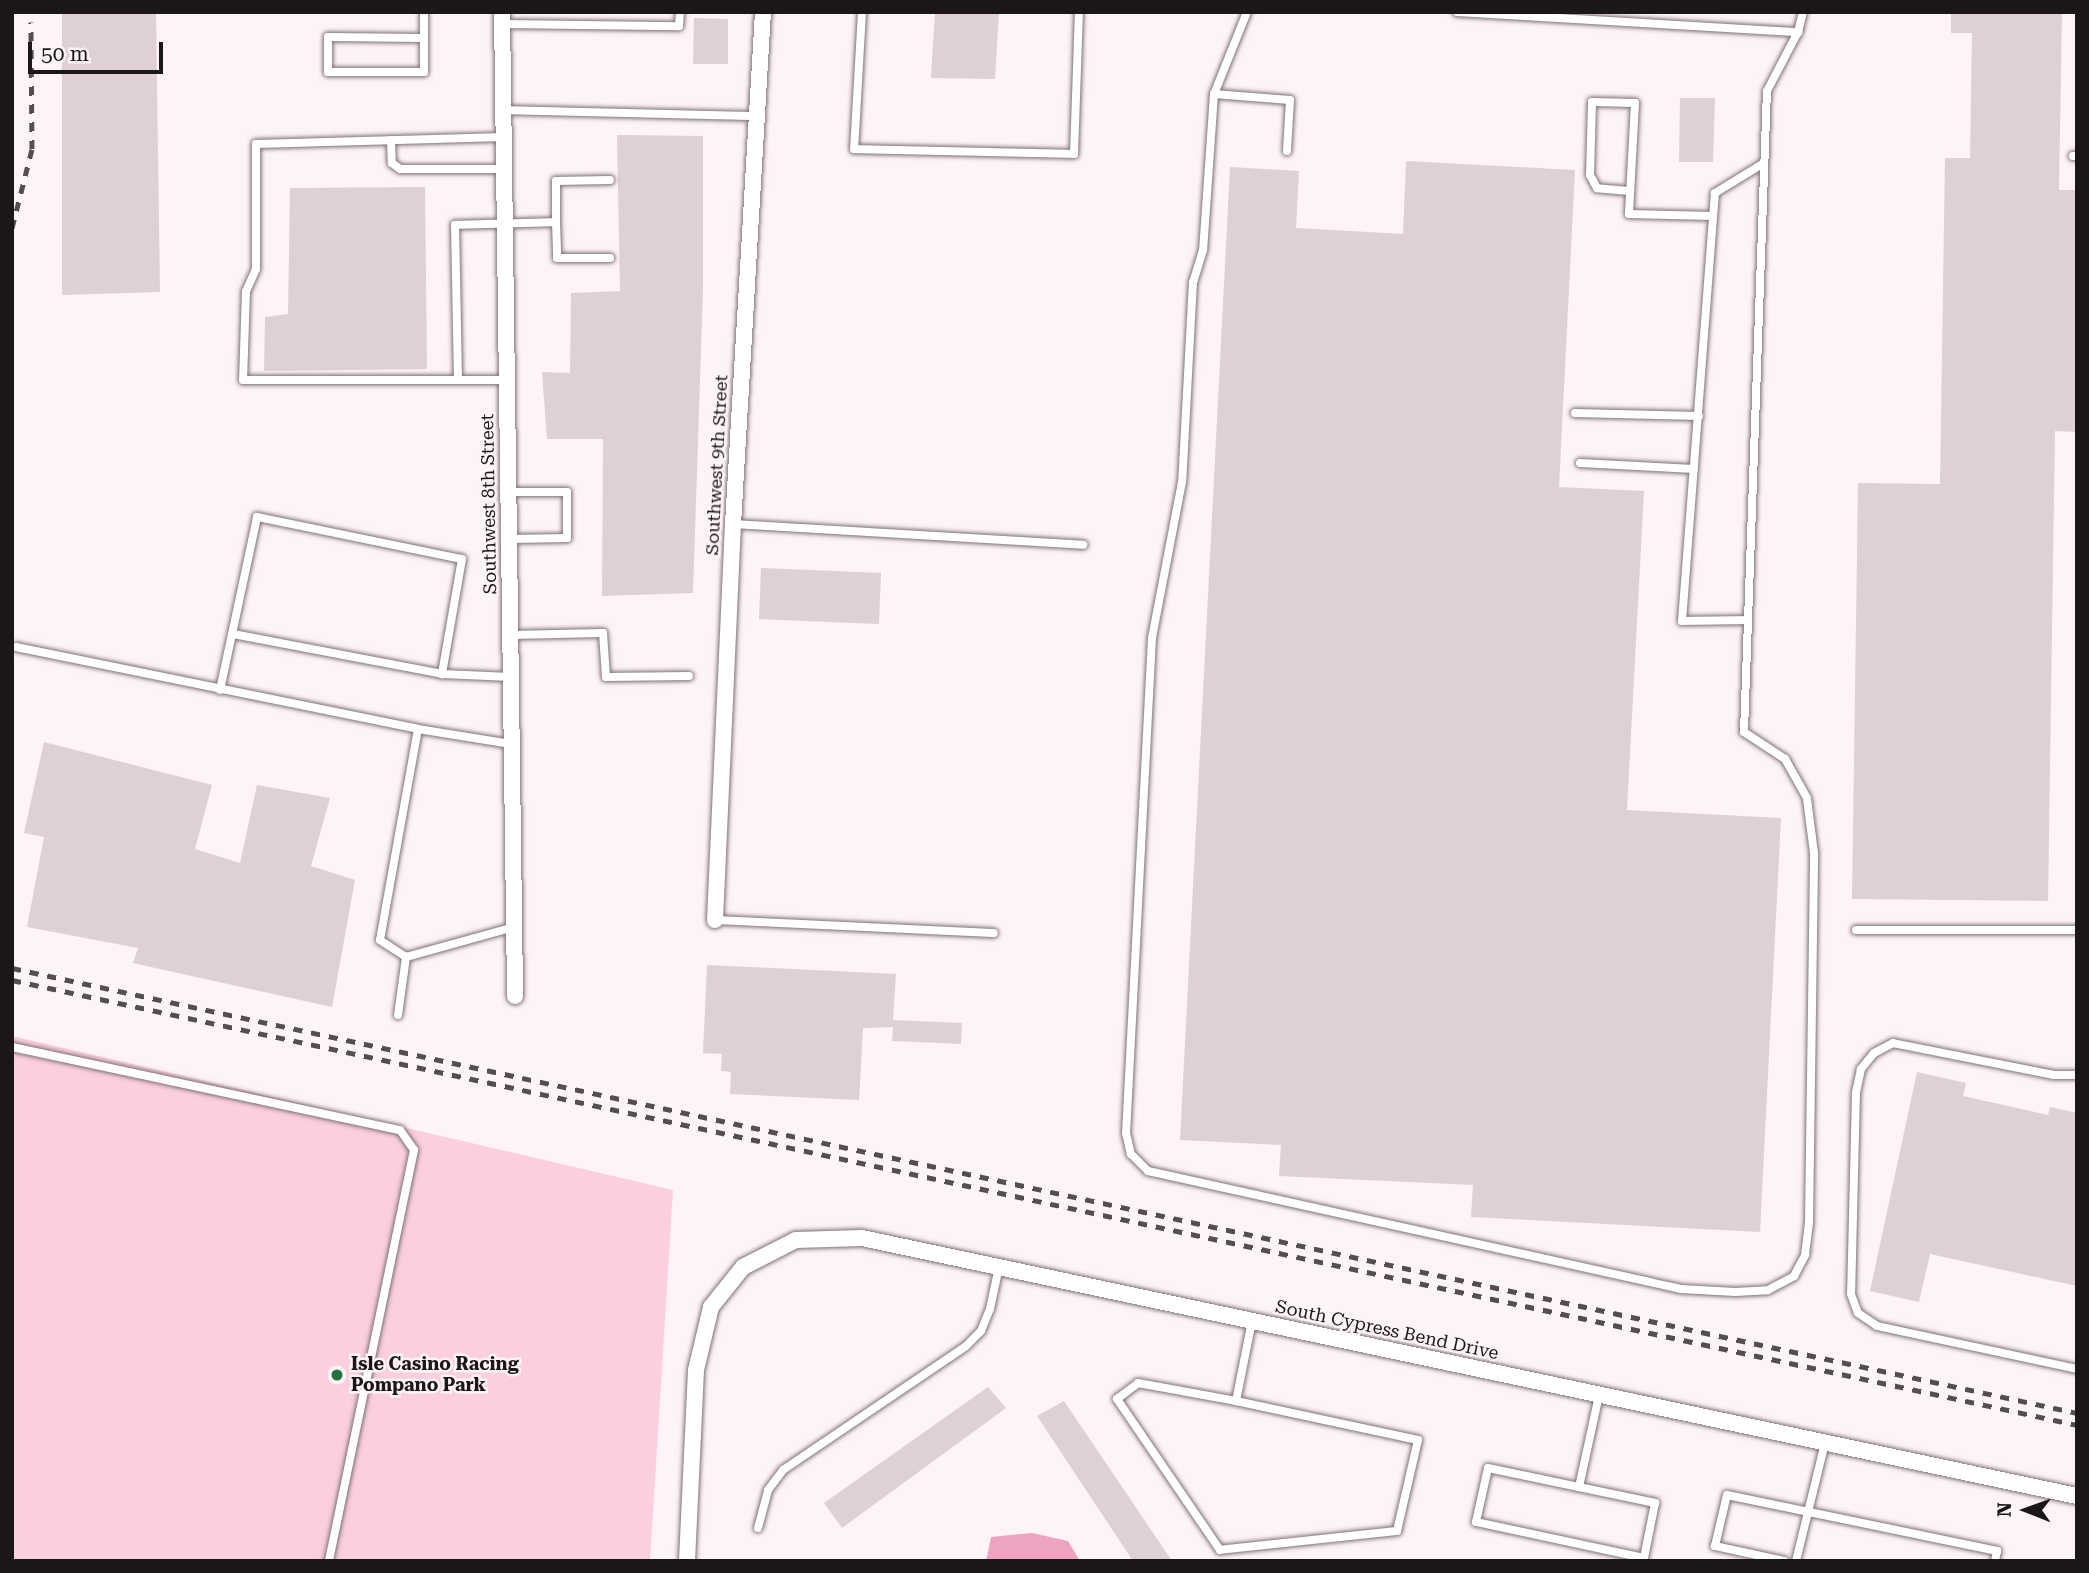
<!DOCTYPE html>
<html>
<head>
<meta charset="utf-8">
<style>
	body { margin:0 }
	#map { position:relative; width:2089px; height:1573px; overflow:hidden; background:#fef3f7; font-family:"Roboto Serif",serif }
	div>[style] { position:absolute }
	[style*='--x'] { left:calc(var(--x)*1px); top:calc(var(--y)*1px); width:calc(var(--w)*1px); rotate:calc(var(--a)*1deg) }
	.green>* { inset:0; background:#fccfdf }
	.water>* { inset:0; background:#eea3c1 }
	.building>* { inset:0; background:#ded0d5 }
	.roads { filter:drop-shadow(0 0 2px #7e7276) drop-shadow(0 0 2px #7e7276) }
	.lane>* { height:8px; margin:-4px; padding:0 4px; transform-origin:4px; border-radius:4px; background:#fff }
	.street>* { height:16px; margin:-8px; padding:0 8px; transform-origin:8px; border-radius:8px; background:#fff }
	.rail>* { height:5px; margin-top:-2.5px; transform-origin:0; background:repeating-linear-gradient(90deg,#554e51 0 9px,transparent 0 18px) }
	.dots>* { width:19px; height:19px; translate:-50% -50%; box-sizing:border-box; border:4px solid #fef3f7; border-radius:50% }
	span { translate:-50% -50%; white-space:nowrap; text-align:center; line-height:1.15; -webkit-text-stroke:5px #fef3f7; paint-order:stroke }
	.street-label { font-size:18px; color:#1b1618 }
	.poi-label { font-size:18px; color:#1b1618; font-weight:700 }
	.left { translate:0 -50%; text-align:left }
	.frame { position:absolute; inset:0; border:14px solid #1b1618; pointer-events:none }
	.north { position:absolute; left:1991px; top:1475px; width:70px; height:70px; -webkit-text-stroke:5px #fef3f7; paint-order:stroke; rotate:271deg; font-size:19px; font-weight:700; line-height:28px; text-align:center; color:#1b1618 }
	.north::after { content:''; display:block; margin:auto; width:24px; height:32px; background:#1b1618; clip-path:polygon(50% 0,100% 100%,50% 72%,0 100%) }
	.scale { position:absolute; left:28px; top:42px; width:135px; height:32px; box-sizing:border-box; border:4px solid #1b1618; border-top:0; padding-left:9px; font-size:21px; line-height:24px; white-space:nowrap; color:#1b1618; -webkit-text-stroke:5px #fef3f7; paint-order:stroke }
</style>
</head>
<body>
<div id="map">
	<div class="green">
		<i style="clip-path:polygon(12px 1036px,673px 1190px,650px 1561px,12px 1561px)"></i>
	</div>
	<div class="water">
		<i style="clip-path:polygon(1032px 1533px,1068px 1541px,1080px 1561px,986px 1561px,991px 1537px)"></i>
	</div>
	<div class="building">
		<i style="clip-path:polygon(62px 12px,156px 12px,160px 292px,62px 295px)"></i>
		<i style="clip-path:polygon(935px 12px,999px 12px,995px 79px,931px 78px)"></i>
		<i style="clip-path:polygon(1951px 12px,2062px 12px,2059px 190px,2077px 190px,2077px 432px,2055px 431px,2048px 901px,1852px 899px,1858px 483px,1940px 484px,1945px 158px,1970px 158px,1972px 33px,1951px 33px)"></i>
		<i style="clip-path:polygon(694px 18px,728px 19px,728px 64px,693px 64px)"></i>
		<i style="clip-path:polygon(1680px 98px,1715px 98px,1713px 162px,1679px 162px)"></i>
		<i style="clip-path:polygon(617px 135px,703px 136px,703px 289px,693px 593px,602px 596px,603px 439px,547px 439px,542px 372px,570px 373px,571px 293px,620px 291px)"></i>
		<i style="clip-path:polygon(1406px 161px,1575px 170px,1559px 487px,1644px 491px,1627px 810px,1781px 818px,1760px 1232px,1471px 1217px,1473px 1185px,1279px 1176px,1281px 1145px,1180px 1140px,1230px 167px,1299px 171px,1296px 228px,1403px 234px)"></i>
		<i style="clip-path:polygon(425px 187px,427px 369px,264px 371px,265px 317px,288px 314px,290px 188px)"></i>
		<i style="clip-path:polygon(761px 568px,881px 573px,879px 624px,759px 619px)"></i>
		<i style="clip-path:polygon(44px 742px,212px 785px,195px 849px,240px 863px,257px 785px,330px 798px,311px 866px,355px 880px,332px 1007px,133px 963px,138px 948px,27px 927px,44px 837px,24px 833px)"></i>
		<i style="clip-path:polygon(707px 965px,896px 974px,893px 1020px,962px 1023px,961px 1044px,892px 1041px,893px 1027px,863px 1028px,859px 1100px,730px 1094px,731px 1072px,721px 1071px,722px 1054px,703px 1053px)"></i>
		<i style="clip-path:polygon(1917px 1072px,1966px 1083px,1963px 1096px,2048px 1115px,2050px 1107px,2077px 1113px,2077px 1286px,1930px 1254px,1919px 1302px,1870px 1291px)"></i>
		<i style="clip-path:polygon(988px 1387px,1006px 1408px,842px 1528px,824px 1503px)"></i>
		<i style="clip-path:polygon(1064px 1401px,1172px 1561px,1133px 1561px,1037px 1416px)"></i>
	</div>
	<div class="roads">
		<div class="lane">
			<i style="--x:424;--y:12;--w:60;--a:90"></i>
			<i style="--x:424;--y:72;--w:96;--a:180"></i>
			<i style="--x:328;--y:72;--w:35;--a:-90"></i>
			<i style="--x:328;--y:37;--w:96;--a:0.6"></i>
			<i style="--x:862;--y:12;--w:137;--a:93.3"></i>
			<i style="--x:854;--y:149;--w:220;--a:1.3"></i>
			<i style="--x:1074;--y:154;--w:142;--a:-88"></i>
			<i style="--x:1247;--y:12;--w:88;--a:111.9"></i>
			<i style="--x:1214;--y:94;--w:156;--a:94"></i>
			<i style="--x:1203;--y:250;--w:34;--a:107"></i>
			<i style="--x:1193;--y:282;--w:200;--a:93.1"></i>
			<i style="--x:1182;--y:482;--w:159;--a:100.9"></i>
			<i style="--x:1152;--y:638;--w:496;--a:93"></i>
			<i style="--x:1126;--y:1133;--w:22;--a:77"></i>
			<i style="--x:1131;--y:1154;--w:24;--a:45"></i>
			<i style="--x:1148;--y:1171;--w:546;--a:12.48"></i>
			<i style="--x:1681;--y:1289;--w:54;--a:3.2"></i>
			<i style="--x:1735;--y:1292;--w:33;--a:-3"></i>
			<i style="--x:1768;--y:1290;--w:30;--a:-28"></i>
			<i style="--x:1794;--y:1276;--w:24;--a:-62"></i>
			<i style="--x:1805;--y:1255;--w:33;--a:-83"></i>
			<i style="--x:1809;--y:1222;--w:369;--a:-89.2"></i>
			<i style="--x:1814;--y:853;--w:55;--a:-97.3"></i>
			<i style="--x:1807;--y:798;--w:45;--a:-119.4"></i>
			<i style="--x:1785;--y:759;--w:49;--a:-146.6"></i>
			<i style="--x:1744;--y:732;--w:641;--a:-87.95"></i>
			<i style="--x:1767;--y:91;--w:67;--a:-62.3"></i>
			<i style="--x:1798;--y:32;--w:21;--a:-76"></i>
			<i style="--x:1457;--y:12;--w:342;--a:3.4"></i>
			<i style="--x:503;--y:24;--w:176;--a:0.7"></i>
			<i style="--x:679;--y:26;--w:14;--a:-86"></i>
			<i style="--x:1214;--y:94;--w:76;--a:4.5"></i>
			<i style="--x:1290;--y:100;--w:51;--a:93.4"></i>
			<i style="--x:504;--y:110;--w:253;--a:1.4"></i>
			<i style="--x:504;--y:137;--w:248;--a:178.4"></i>
			<i style="--x:256;--y:144;--w:125;--a:90"></i>
			<i style="--x:256;--y:269;--w:24;--a:114"></i>
			<i style="--x:246;--y:291;--w:89;--a:91.9"></i>
			<i style="--x:243;--y:380;--w:264;--a:0"></i>
			<i style="--x:391;--y:140;--w:23;--a:88"></i>
			<i style="--x:392;--y:163;--w:10;--a:37"></i>
			<i style="--x:400;--y:169;--w:105;--a:0"></i>
			<i style="--x:2073;--y:156;--w:4;--a:0"></i>
			<i style="--x:610;--y:180;--w:54;--a:178.9"></i>
			<i style="--x:556;--y:181;--w:41;--a:90"></i>
			<i style="--x:556;--y:222;--w:36;--a:88"></i>
			<i style="--x:557;--y:258;--w:53;--a:0"></i>
			<i style="--x:1629;--y:191;--w:32;--a:-175"></i>
			<i style="--x:1597;--y:188;--w:15;--a:-118"></i>
			<i style="--x:1590;--y:175;--w:73;--a:-88.4"></i>
			<i style="--x:1592;--y:102;--w:43;--a:1.3"></i>
			<i style="--x:1635;--y:103;--w:111;--a:93.1"></i>
			<i style="--x:1629;--y:214;--w:84;--a:1.4"></i>
			<i style="--x:458;--y:380;--w:155;--a:-91.1"></i>
			<i style="--x:455;--y:225;--w:101;--a:-1.7"></i>
			<i style="--x:1575;--y:413;--w:124;--a:1.4"></i>
			<i style="--x:1580;--y:463;--w:114;--a:3"></i>
			<i style="--x:508;--y:492;--w:59;--a:0"></i>
			<i style="--x:567;--y:492;--w:46;--a:90"></i>
			<i style="--x:567;--y:538;--w:58;--a:179"></i>
			<i style="--x:733;--y:524;--w:351;--a:3.4"></i>
			<i style="--x:1748;--y:620;--w:66;--a:179.1"></i>
			<i style="--x:1682;--y:621;--w:429;--a:-85.6"></i>
			<i style="--x:1715;--y:193;--w:57;--a:-31.5"></i>
			<i style="--x:233;--y:634;--w:213;--a:10.8"></i>
			<i style="--x:442;--y:674;--w:69;--a:2.5"></i>
			<i style="--x:510;--y:635;--w:93;--a:-1.2"></i>
			<i style="--x:603;--y:633;--w:44;--a:86.1"></i>
			<i style="--x:606;--y:677;--w:83;--a:-0.7"></i>
			<i style="--x:16;--y:647;--w:410;--a:11.5"></i>
			<i style="--x:418;--y:729;--w:94;--a:9.2"></i>
			<i style="--x:220;--y:690;--w:177;--a:-77.9"></i>
			<i style="--x:257;--y:517;--w:209;--a:11.6"></i>
			<i style="--x:462;--y:559;--w:117;--a:99.9"></i>
			<i style="--x:715;--y:920;--w:279;--a:2.7"></i>
			<i style="--x:1856;--y:930;--w:221;--a:0"></i>
			<i style="--x:406;--y:957;--w:31;--a:-147"></i>
			<i style="--x:380;--y:940;--w:214;--a:-79.8"></i>
			<i style="--x:398;--y:1015;--w:59;--a:-82.1"></i>
			<i style="--x:406;--y:957;--w:112;--a:-15.5"></i>
			<i style="--x:12;--y:1047;--w:397;--a:12.1"></i>
			<i style="--x:400;--y:1130;--w:24;--a:55"></i>
			<i style="--x:414;--y:1150;--w:420;--a:101.7"></i>
			<i style="--x:2077;--y:1075;--w:23;--a:180"></i>
			<i style="--x:2054;--y:1075;--w:164;--a:-168.8"></i>
			<i style="--x:1893;--y:1043;--w:21;--a:152"></i>
			<i style="--x:1874;--y:1053;--w:21;--a:129"></i>
			<i style="--x:1861;--y:1069;--w:25;--a:102"></i>
			<i style="--x:1856;--y:1093;--w:201;--a:91.4"></i>
			<i style="--x:1851;--y:1294;--w:20;--a:70"></i>
			<i style="--x:1858;--y:1313;--w:23;--a:34"></i>
			<i style="--x:1877;--y:1326;--w:205;--a:12.1"></i>
			<i style="--x:1138;--y:1383;--w:100;--a:10.4"></i>
			<i style="--x:1236;--y:1401;--w:186;--a:12.1"></i>
			<i style="--x:1418;--y:1440;--w:93;--a:103"></i>
			<i style="--x:1397;--y:1531;--w:178;--a:173.9"></i>
			<i style="--x:1220;--y:1550;--w:183;--a:-124.3"></i>
			<i style="--x:1117;--y:1399;--w:26;--a:-37"></i>
			<i style="--x:1236;--y:1401;--w:82;--a:-78.7"></i>
			<i style="--x:1488;--y:1468;--w:171;--a:11.8"></i>
			<i style="--x:1655;--y:1503;--w:56;--a:101.3"></i>
			<i style="--x:1644;--y:1558;--w:172;--a:-167.9"></i>
			<i style="--x:1476;--y:1522;--w:55;--a:-77.5"></i>
			<i style="--x:1579;--y:1487;--w:94;--a:-77.7"></i>
			<i style="--x:758;--y:1528;--w:39;--a:-75"></i>
			<i style="--x:768;--y:1490;--w:25;--a:-53"></i>
			<i style="--x:783;--y:1470;--w:221;--a:-34.1"></i>
			<i style="--x:966;--y:1346;--w:21;--a:-45"></i>
			<i style="--x:981;--y:1331;--w:24;--a:-68"></i>
			<i style="--x:990;--y:1309;--w:43;--a:-77.9"></i>
			<i style="--x:1784;--y:1561;--w:71;--a:-167.7"></i>
			<i style="--x:1715;--y:1546;--w:52;--a:-76.8"></i>
			<i style="--x:1727;--y:1495;--w:276;--a:11.7"></i>
			<i style="--x:1997;--y:1551;--w:10;--a:101"></i>
			<i style="--x:1796;--y:1561;--w:122;--a:-76.2"></i>
		</div>
		<div class="street">
			<i style="--x:502;--y:12;--w:984;--a:89.24"></i>
			<i style="--x:715;--y:920;--w:396;--a:-87.4"></i>
			<i style="--x:733;--y:524;--w:513;--a:-86.65"></i>
			<i style="--x:687;--y:1561;--w:191;--a:-87.3"></i>
			<i style="--x:696;--y:1370;--w:65;--a:-76.6"></i>
			<i style="--x:711;--y:1307;--w:51;--a:-51.3"></i>
			<i style="--x:743;--y:1267;--w:59;--a:-27"></i>
			<i style="--x:796;--y:1240;--w:66;--a:-1.7"></i>
			<i style="--x:862;--y:1238;--w:1242;--a:11.99"></i>
		</div>
	</div>
	<div class="rail">
		<i style="--x:12;--y:228;--w:81;--a:-75.8"></i>
		<i style="--x:32;--y:149;--w:127;--a:-90.5"></i>
		<i style="--x:12;--y:968;--w:2112;--a:12.16"></i>
		<i style="--x:12;--y:980;--w:2112;--a:12.16"></i>
	</div>
	<div class="dots">
		<i style="left:337px;top:1375px;background:#227242"></i>
	</div>
	<div class="street-label">
		<span style="left:717px;top:465px;rotate:-87deg">Southwest 9th Street</span>
		<span style="left:489px;top:504px;rotate:-91deg">Southwest 8th Street</span>
		<span style="left:1387px;top:1330px;rotate:12deg">South Cypress Bend Drive</span>
	</div>
	<div class="poi-label">
		<span class="left" style="left:351px;top:1375px">Isle Casino Racing<br>Pompano Park</span>
	</div>
	<div class="frame"></div>
	<div class="north">N</div>
	<div class="scale">50 m</div>
</div>
</body>
</html>
